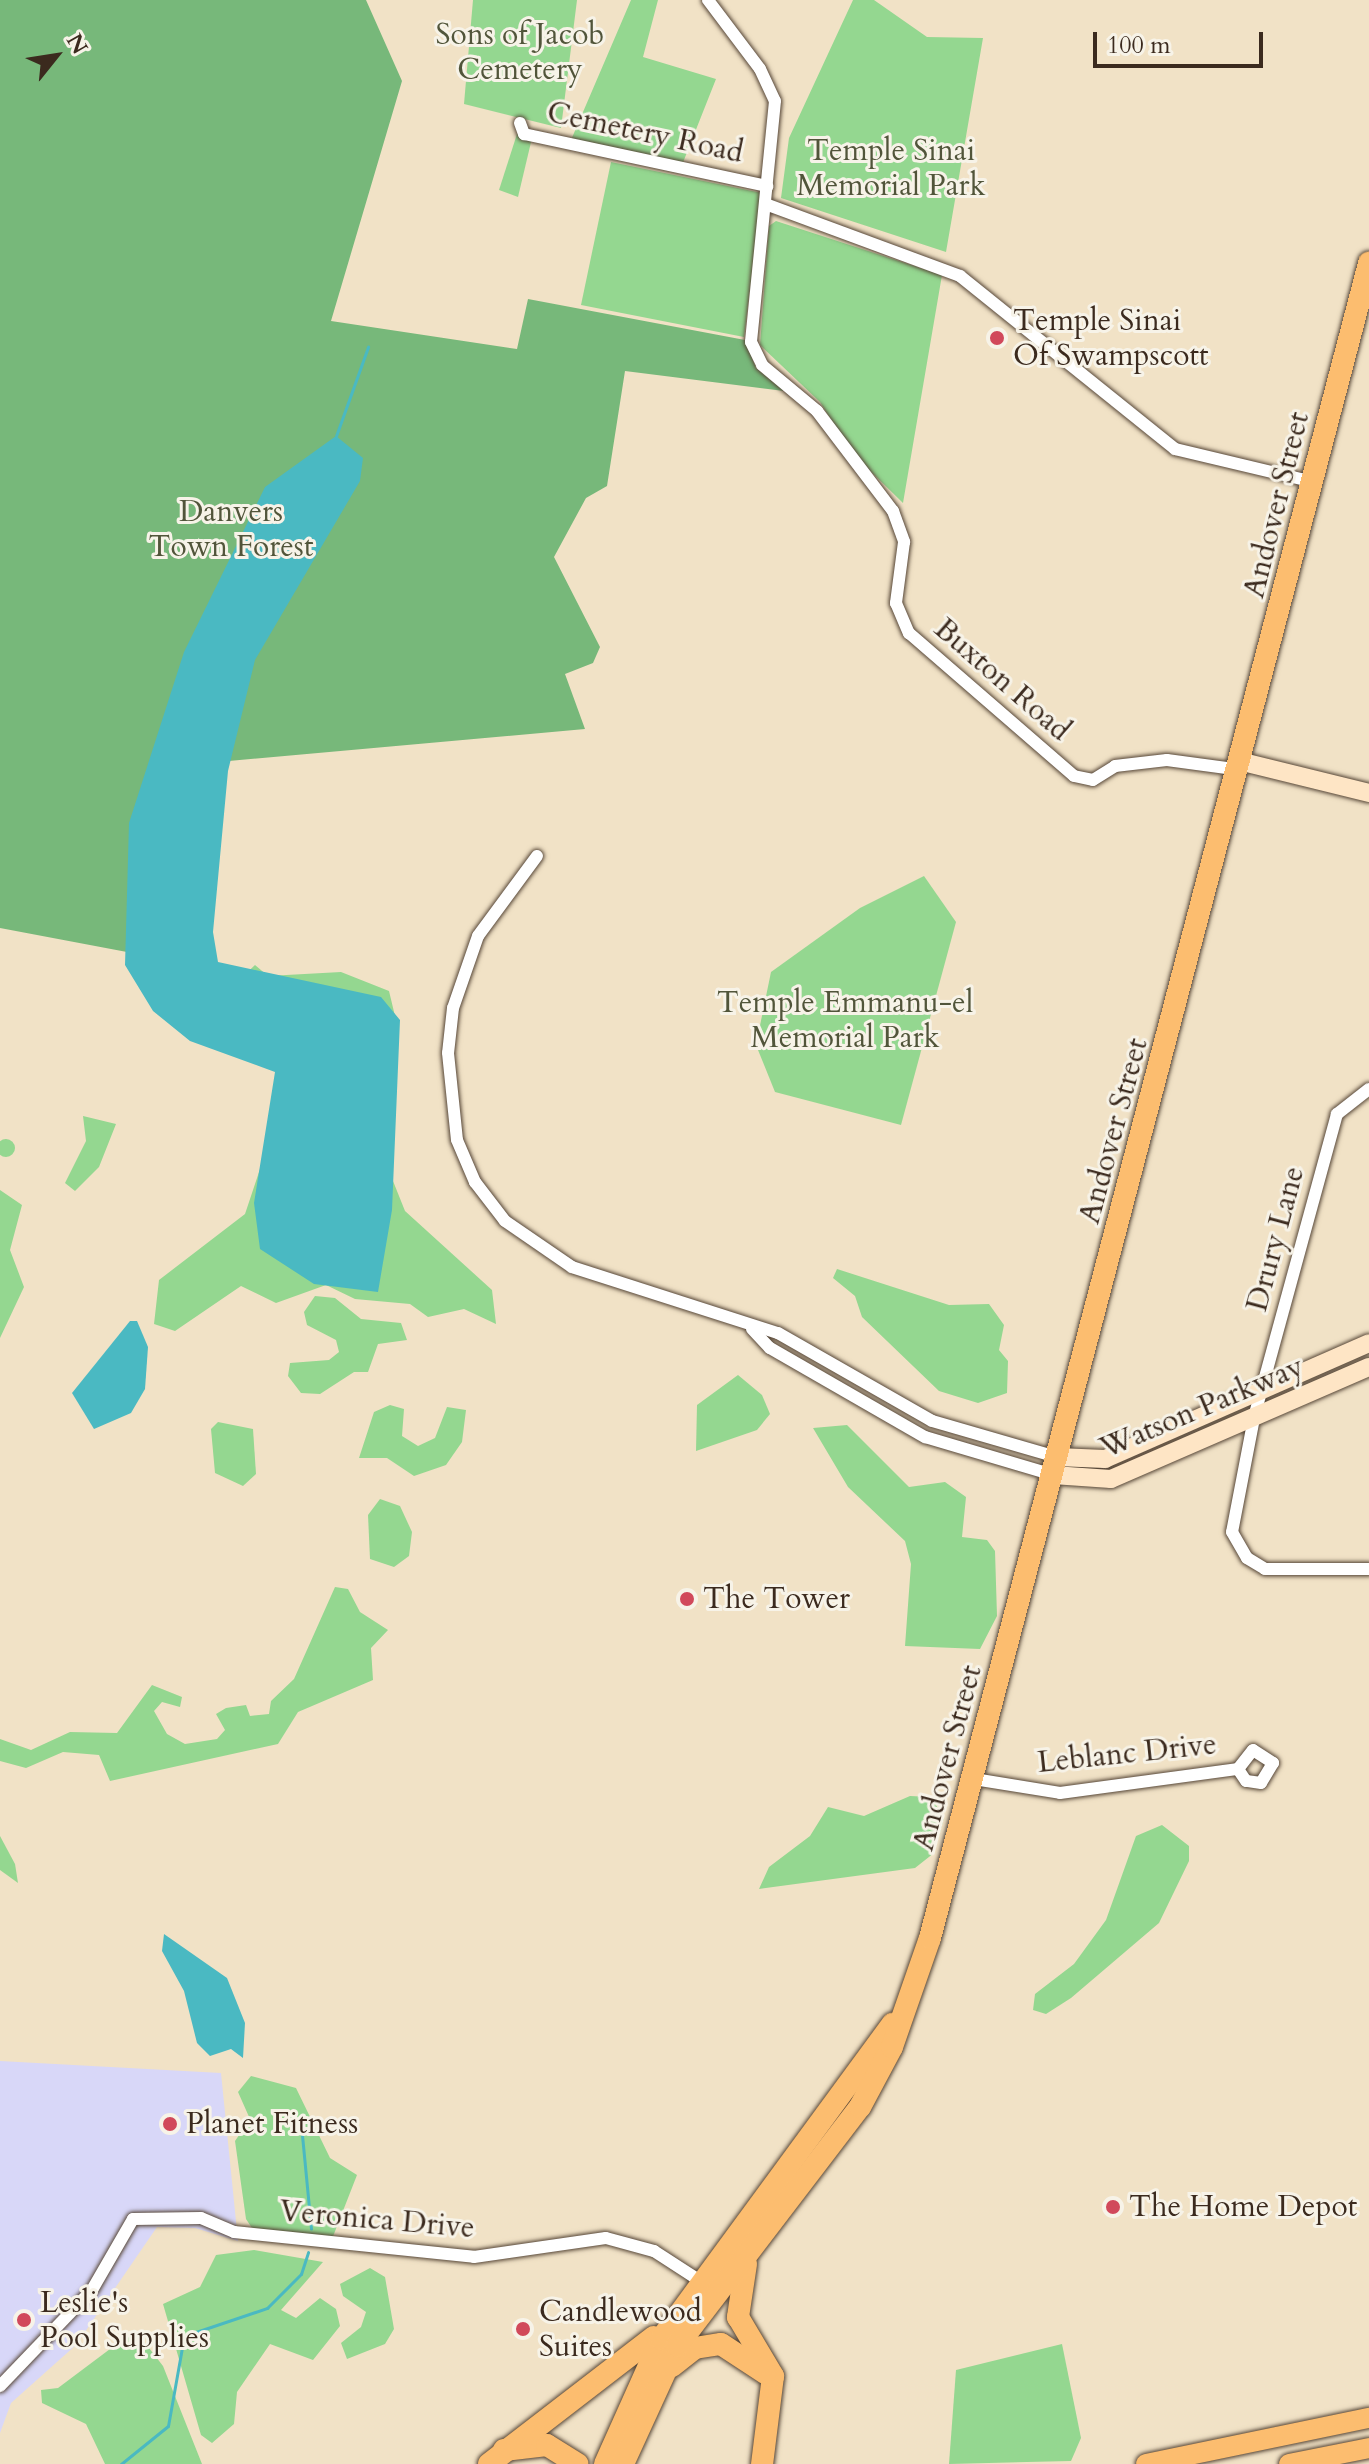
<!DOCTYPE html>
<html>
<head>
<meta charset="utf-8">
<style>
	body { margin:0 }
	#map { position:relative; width:1369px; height:2464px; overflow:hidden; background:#f1e2c6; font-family:Cardo,serif }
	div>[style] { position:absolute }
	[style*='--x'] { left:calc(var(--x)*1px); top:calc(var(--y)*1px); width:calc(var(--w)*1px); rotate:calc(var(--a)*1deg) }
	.built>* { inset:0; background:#d8d7f8 }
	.green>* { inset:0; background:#94d790 }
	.round { border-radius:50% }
	.forest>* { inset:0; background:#77b87a }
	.water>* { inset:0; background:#4ab9c2 }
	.stream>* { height:3px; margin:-1.5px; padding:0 1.5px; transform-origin:1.5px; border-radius:1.5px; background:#4ab9c2 }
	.roads { filter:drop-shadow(0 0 2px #564637) drop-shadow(0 0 2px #564637) }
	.minor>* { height:12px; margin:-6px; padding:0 6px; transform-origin:6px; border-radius:6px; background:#fff }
	.secondary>* { height:18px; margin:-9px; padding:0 9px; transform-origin:9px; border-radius:9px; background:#fee5c5 }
	.primary>* { height:20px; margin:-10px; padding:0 10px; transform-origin:10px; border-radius:10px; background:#fcbd6f }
	.trunk>* { height:22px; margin:-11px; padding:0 11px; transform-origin:11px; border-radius:11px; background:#fcbd6f }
	.dots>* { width:22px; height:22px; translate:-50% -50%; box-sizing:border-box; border:4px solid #f7f3e8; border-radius:50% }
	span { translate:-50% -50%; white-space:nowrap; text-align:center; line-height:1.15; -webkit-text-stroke:6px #f7f3e8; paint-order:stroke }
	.park-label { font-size:30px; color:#51553a }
	.street-label { font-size:30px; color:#3b2a1e }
	.poi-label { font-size:30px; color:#3b2a1e }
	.left { translate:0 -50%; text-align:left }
	.north { position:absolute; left:16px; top:16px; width:80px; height:80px; -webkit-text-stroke:6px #f7f3e8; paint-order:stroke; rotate:60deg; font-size:22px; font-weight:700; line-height:32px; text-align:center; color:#3b2a1e }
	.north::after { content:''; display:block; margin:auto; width:28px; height:36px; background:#3b2a1e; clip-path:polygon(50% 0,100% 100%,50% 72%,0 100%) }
	.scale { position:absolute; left:1093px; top:32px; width:170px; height:36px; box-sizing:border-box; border:4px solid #3b2a1e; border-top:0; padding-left:10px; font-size:24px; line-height:28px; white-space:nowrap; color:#3b2a1e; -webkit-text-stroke:6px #f7f3e8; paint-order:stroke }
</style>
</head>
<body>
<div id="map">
	<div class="built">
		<i style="clip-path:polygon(0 2061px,221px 2073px,238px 2241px,195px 2228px,157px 2227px,76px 2345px,11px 2403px,0 2433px)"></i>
	</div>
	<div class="green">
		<i style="clip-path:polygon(473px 0,577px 0,561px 128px,464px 104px)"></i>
		<i style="clip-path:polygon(631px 0,658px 0,643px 57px,716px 79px,682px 165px,571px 140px)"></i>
		<i style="clip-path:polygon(853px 0,874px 0,927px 37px,983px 38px,946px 252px,781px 198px,789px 138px)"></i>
		<i style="clip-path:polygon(517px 134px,532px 138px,518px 197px,499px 190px)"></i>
		<i style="clip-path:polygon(611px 162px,762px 193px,744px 337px,581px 305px)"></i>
		<i style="clip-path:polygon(776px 221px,942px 275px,903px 503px,853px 454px,820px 402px,760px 345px,769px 226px)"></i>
		<i style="clip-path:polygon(924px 876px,956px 922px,901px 1125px,775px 1092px,756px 1045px,771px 972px,860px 908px)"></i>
		<i style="clip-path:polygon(255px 965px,268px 976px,341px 972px,389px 991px,395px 1016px,391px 1176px,405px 1211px,492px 1290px,496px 1324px,464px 1309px,428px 1317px,410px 1304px,355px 1299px,326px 1285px,276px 1303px,241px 1286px,175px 1331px,154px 1324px,159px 1280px,245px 1214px,274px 1127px,281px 1077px,220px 998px)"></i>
		<i style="clip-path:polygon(83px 1116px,116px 1124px,99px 1167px,75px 1191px,65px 1183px,86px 1141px)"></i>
		<i class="round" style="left:-3px;top:1139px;width:18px;height:18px"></i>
		<i style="clip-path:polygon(0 1190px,22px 1205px,10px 1250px,24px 1287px,0 1338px)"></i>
		<i style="clip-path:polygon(837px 1269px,949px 1305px,989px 1304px,1004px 1325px,999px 1350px,1008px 1361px,1007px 1393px,978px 1403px,939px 1391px,862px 1317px,855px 1296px,833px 1278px)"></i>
		<i style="clip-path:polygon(315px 1296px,335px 1298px,361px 1319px,401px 1323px,407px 1340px,378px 1344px,368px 1372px,354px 1372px,320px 1394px,301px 1393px,288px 1376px,290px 1363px,329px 1360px,339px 1352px,336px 1340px,307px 1325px,304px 1312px)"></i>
		<i style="clip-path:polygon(738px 1375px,762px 1395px,770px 1414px,757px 1430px,696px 1451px,697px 1405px)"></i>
		<i style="clip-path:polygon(390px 1405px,404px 1409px,402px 1436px,418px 1446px,435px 1438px,447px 1407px,466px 1410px,462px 1442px,446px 1465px,414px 1476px,387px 1458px,359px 1458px,374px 1412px)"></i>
		<i style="clip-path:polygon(218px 1422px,253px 1429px,256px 1474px,243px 1486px,215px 1473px,211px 1429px)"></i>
		<i style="clip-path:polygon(847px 1425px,909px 1487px,945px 1482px,966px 1497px,962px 1537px,987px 1540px,995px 1551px,997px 1616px,980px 1649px,905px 1646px,911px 1564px,905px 1541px,848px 1487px,813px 1428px)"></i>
		<i style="clip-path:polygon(380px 1499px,400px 1506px,412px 1532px,409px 1556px,394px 1567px,370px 1559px,368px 1515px)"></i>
		<i style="clip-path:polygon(335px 1587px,348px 1589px,360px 1612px,388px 1630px,371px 1648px,373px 1680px,298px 1712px,278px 1744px,110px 1781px,99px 1755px,63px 1752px,26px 1768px,0 1761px,0 1739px,31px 1750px,70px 1732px,117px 1733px,152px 1685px,182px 1697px,180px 1707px,162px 1702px,154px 1711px,167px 1734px,185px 1744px,217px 1739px,225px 1730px,216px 1714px,226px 1708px,246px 1705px,250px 1716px,269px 1714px,271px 1701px,294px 1679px)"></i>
		<i style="clip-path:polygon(910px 1796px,931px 1797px,944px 1818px,934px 1853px,915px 1868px,759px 1889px,769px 1867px,810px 1836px,828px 1807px,864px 1816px)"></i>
		<i style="clip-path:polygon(1162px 1825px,1189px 1846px,1189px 1861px,1159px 1923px,1071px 1998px,1046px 2014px,1033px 2010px,1035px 1994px,1074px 1964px,1106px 1920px,1136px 1836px)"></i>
		<i style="clip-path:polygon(0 1836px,15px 1864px,18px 1883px,0 1870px)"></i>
		<i style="clip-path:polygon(251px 2076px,296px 2088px,330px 2158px,357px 2175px,332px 2239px,252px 2228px,246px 2219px,235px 2141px,250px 2119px,238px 2092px)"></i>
		<i style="clip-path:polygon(254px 2250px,323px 2262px,281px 2310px,296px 2318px,320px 2298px,336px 2309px,340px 2326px,313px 2360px,270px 2344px,237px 2392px,234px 2424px,212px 2443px,201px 2435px,163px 2304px,200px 2287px,216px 2255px)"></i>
		<i style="clip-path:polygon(370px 2268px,385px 2277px,394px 2329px,385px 2344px,347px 2359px,341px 2343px,361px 2327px,366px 2312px,343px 2296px,340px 2284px)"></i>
		<i style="clip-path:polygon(126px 2337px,142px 2339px,163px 2366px,202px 2464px,105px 2464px,86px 2424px,42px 2403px,41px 2390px,58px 2388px)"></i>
		<i style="clip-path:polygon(1062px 2344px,1081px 2438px,1071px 2461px,949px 2464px,956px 2370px)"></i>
	</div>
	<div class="forest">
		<i style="clip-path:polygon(0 0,366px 0,402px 81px,331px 321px,517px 349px,528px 299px,745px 340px,756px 368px,784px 391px,625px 371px,607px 486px,586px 498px,554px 557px,600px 647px,593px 663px,565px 674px,585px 729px,207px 763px,201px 966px,0 928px)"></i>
	</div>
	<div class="water">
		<i style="clip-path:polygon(336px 436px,363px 458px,360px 481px,255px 660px,228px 771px,213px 932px,218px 962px,381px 997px,400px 1020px,392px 1210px,378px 1292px,314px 1284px,260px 1249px,254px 1203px,275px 1072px,190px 1041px,153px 1011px,125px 965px,129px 823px,184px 652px,265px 487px)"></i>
		<i style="clip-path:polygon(130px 1321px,137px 1321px,148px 1347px,145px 1389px,131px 1413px,94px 1429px,72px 1393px)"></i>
		<i style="clip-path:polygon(164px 1934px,227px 1978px,245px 2023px,243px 2058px,231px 2049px,210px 2056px,197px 2043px,184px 1991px,162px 1951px)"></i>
	</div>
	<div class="stream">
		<i style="--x:336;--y:436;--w:95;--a:-70.2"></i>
		<i style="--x:302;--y:2135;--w:94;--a:84.5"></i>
		<i style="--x:121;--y:2464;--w:60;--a:-39"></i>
		<i style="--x:168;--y:2426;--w:91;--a:-79.9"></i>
		<i style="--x:184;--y:2336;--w:88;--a:-18.6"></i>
		<i style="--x:267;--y:2308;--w:48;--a:-45"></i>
		<i style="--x:301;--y:2274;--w:23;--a:-72"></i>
	</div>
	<div class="roads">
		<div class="minor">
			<i style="--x:708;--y:0;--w:86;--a:53"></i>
			<i style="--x:760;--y:69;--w:35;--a:65"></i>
			<i style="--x:775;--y:101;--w:242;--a:95.7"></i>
			<i style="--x:751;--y:342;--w:25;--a:64"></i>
			<i style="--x:762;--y:365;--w:72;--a:39.9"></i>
			<i style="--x:817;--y:411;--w:126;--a:52.8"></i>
			<i style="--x:893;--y:511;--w:33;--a:70"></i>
			<i style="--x:904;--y:542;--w:62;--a:97.5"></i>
			<i style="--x:896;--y:603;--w:33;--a:67"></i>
			<i style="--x:909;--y:633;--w:218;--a:40.9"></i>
			<i style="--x:1074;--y:776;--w:19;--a:12"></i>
			<i style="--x:1093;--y:780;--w:26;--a:-32"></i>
			<i style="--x:1115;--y:766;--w:52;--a:-6.6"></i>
			<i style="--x:1167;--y:760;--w:75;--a:7.7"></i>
			<i style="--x:520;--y:123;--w:12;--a:70"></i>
			<i style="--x:524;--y:134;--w:249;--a:12.1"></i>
			<i style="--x:768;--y:205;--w:205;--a:20.3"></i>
			<i style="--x:960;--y:276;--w:276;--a:38.8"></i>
			<i style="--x:1175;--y:449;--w:143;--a:13.4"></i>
			<i style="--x:537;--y:856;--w:99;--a:126.4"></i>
			<i style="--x:478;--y:936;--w:76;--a:109.1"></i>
			<i style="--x:453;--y:1008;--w:45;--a:96.3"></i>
			<i style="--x:448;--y:1053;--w:87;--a:84.1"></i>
			<i style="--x:457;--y:1140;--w:46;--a:66.8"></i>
			<i style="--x:475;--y:1182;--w:49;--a:52.4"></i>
			<i style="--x:505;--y:1221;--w:81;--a:34.5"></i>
			<i style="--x:572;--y:1267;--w:216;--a:17.8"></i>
			<i style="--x:778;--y:1333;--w:177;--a:29.7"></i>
			<i style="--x:932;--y:1421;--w:130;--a:16.1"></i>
			<i style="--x:1369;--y:1089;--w:41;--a:142"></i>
			<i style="--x:1337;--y:1114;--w:315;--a:105.3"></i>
			<i style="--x:1254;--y:1418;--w:116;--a:100.9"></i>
			<i style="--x:1232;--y:1532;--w:30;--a:60"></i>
			<i style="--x:1247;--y:1558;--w:21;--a:31"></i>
			<i style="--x:1265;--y:1569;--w:104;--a:0"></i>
			<i style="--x:752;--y:1329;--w:26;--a:47"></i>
			<i style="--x:770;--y:1348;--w:179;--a:29.9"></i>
			<i style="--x:925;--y:1437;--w:134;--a:16.5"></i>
			<i style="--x:974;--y:1779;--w:87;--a:9.2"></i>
			<i style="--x:1060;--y:1793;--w:180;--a:-7.7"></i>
			<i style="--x:1238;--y:1769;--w:24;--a:-52"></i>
			<i style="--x:1253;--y:1750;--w:24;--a:33"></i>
			<i style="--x:1273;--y:1763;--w:23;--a:121"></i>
			<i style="--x:1261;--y:1783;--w:15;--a:-172"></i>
			<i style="--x:1246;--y:1781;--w:14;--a:-124"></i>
			<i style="--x:0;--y:2386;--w:133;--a:-46.2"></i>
			<i style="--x:92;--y:2290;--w:82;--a:-60"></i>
			<i style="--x:133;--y:2219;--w:68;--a:-0.8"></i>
			<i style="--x:201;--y:2218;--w:36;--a:23"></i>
			<i style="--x:234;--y:2232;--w:241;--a:5.9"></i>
			<i style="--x:474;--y:2257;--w:133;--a:-8.2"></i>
			<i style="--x:606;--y:2238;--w:50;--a:15.2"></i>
			<i style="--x:654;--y:2251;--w:57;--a:32.9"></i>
		</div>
		<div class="secondary">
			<i style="--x:1243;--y:762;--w:130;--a:13.8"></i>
			<i style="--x:1057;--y:1457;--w:48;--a:2.4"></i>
			<i style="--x:1105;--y:1459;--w:288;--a:-23.7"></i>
			<i style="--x:1053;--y:1475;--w:58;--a:3.9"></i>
			<i style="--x:1111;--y:1479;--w:281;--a:-23.5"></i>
		</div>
		<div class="primary">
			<i style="--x:1146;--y:2464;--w:228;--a:-11.7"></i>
			<i style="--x:1289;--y:2464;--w:82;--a:-11.3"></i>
		</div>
		<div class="trunk">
			<i style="--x:746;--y:2264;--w:54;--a:98.6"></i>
			<i style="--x:738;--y:2317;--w:69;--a:59.3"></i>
			<i style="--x:773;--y:2376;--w:89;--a:97.1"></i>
			<i style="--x:672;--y:2366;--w:29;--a:-38"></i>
			<i style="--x:695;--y:2348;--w:26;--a:-9"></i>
			<i style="--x:721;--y:2344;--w:53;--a:33.4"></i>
			<i style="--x:504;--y:2450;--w:43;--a:-6.6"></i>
			<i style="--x:547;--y:2445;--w:36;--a:32"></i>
			<i style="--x:489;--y:2464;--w:208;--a:-37.6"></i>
			<i style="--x:605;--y:2464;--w:137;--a:-65.9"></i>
			<i style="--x:661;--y:2339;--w:391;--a:-53.7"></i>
			<i style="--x:623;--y:2464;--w:130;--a:-65.4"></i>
			<i style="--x:677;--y:2346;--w:301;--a:-52.6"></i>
			<i style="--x:860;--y:2107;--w:68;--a:-61.9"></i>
			<i style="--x:892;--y:2047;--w:115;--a:-70.8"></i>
			<i style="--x:930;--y:1938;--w:1732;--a:-75.31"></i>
		</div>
	</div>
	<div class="dots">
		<i style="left:997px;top:338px;background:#d1495b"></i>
		<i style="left:687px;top:1599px;background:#d1495b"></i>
		<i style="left:170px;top:2124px;background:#d1495b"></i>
		<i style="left:1113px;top:2207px;background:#d1495b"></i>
		<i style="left:24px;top:2320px;background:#d1495b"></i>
		<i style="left:523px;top:2329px;background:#d1495b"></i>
	</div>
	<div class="park-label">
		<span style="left:520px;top:52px">Sons of Jacob<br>Cemetery</span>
		<span style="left:891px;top:168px">Temple Sinai<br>Memorial Park</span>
		<span style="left:231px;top:529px">Danvers<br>Town Forest</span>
		<span style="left:845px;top:1020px">Temple Emmanu-el<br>Memorial Park</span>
	</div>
	<div class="street-label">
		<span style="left:645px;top:133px;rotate:12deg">Cemetery Road</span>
		<span style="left:1277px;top:505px;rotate:-76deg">Andover Street</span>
		<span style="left:1002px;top:680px;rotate:41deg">Buxton Road</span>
		<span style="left:1114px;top:1131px;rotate:-75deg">Andover Street</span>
		<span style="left:1276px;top:1239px;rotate:-75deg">Drury Lane</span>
		<span style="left:1202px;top:1408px;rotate:-23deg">Watson Parkway</span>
		<span style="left:1127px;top:1754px;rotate:-6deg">Leblanc Drive</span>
		<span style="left:948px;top:1758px;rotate:-75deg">Andover Street</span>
		<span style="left:377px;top:2220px;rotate:5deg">Veronica Drive</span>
	</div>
	<div class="poi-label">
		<span class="left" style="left:1013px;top:338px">Temple Sinai<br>Of Swampscott</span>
		<span class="left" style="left:703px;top:1599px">The Tower</span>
		<span class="left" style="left:186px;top:2124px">Planet Fitness</span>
		<span class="left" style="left:1129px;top:2207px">The Home Depot</span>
		<span class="left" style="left:40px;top:2320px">Leslie's<br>Pool Supplies</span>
		<span class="left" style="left:539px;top:2329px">Candlewood<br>Suites</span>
	</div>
	<div class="north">N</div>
	<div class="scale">100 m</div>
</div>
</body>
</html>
